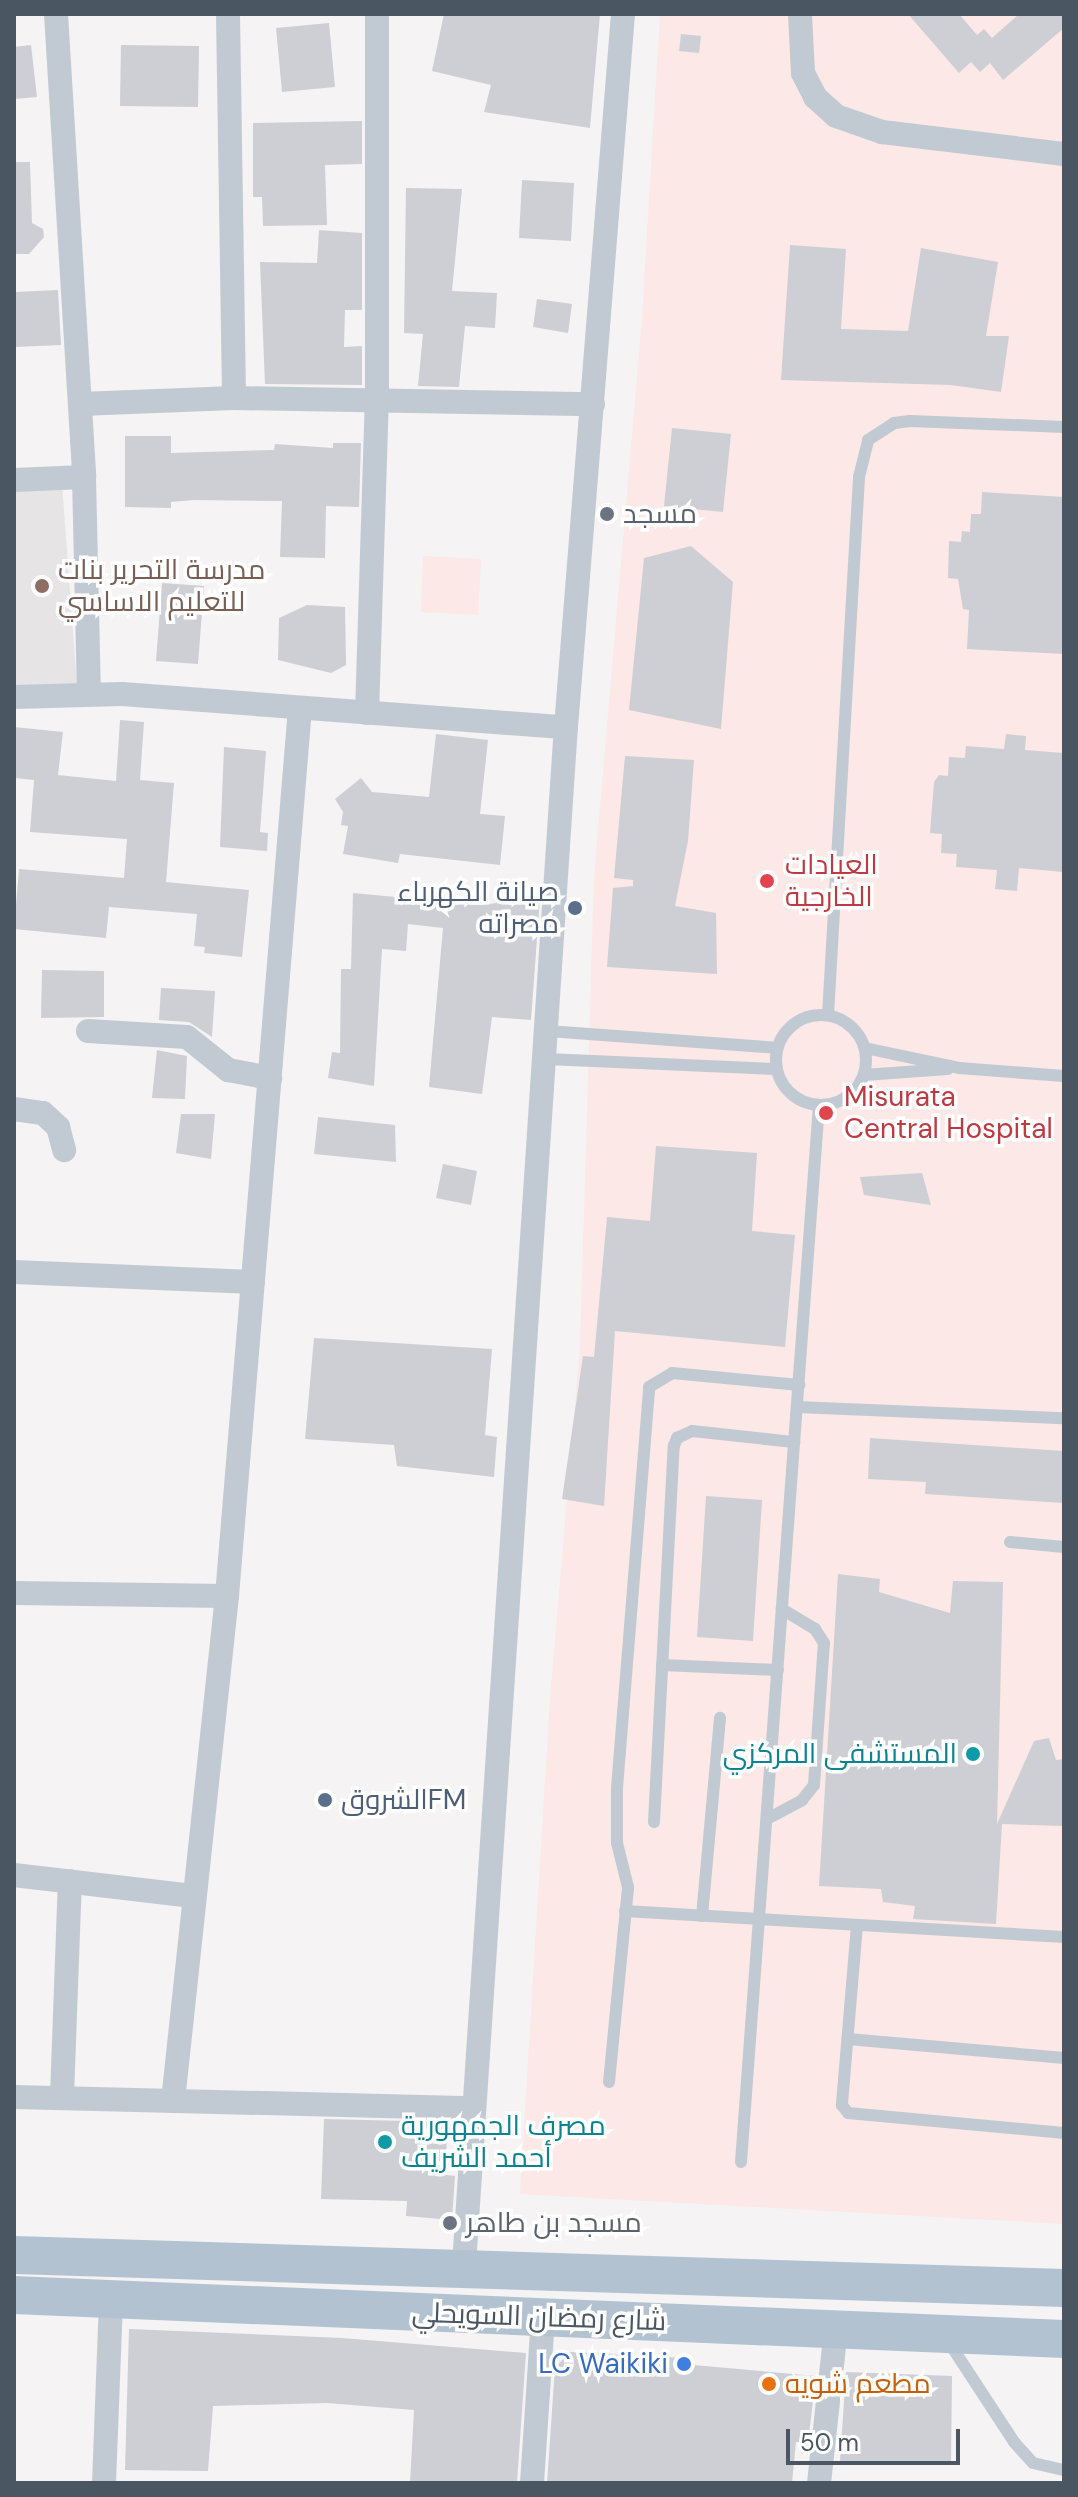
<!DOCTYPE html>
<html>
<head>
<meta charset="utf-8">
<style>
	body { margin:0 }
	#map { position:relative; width:1078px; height:2497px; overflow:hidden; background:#f5f3f3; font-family:"DM Sans",Cairo,sans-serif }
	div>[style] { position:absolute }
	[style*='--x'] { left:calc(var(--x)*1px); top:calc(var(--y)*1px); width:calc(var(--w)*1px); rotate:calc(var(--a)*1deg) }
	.education>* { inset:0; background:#e6e4e5 }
	.medical>* { inset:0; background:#fce8e6 }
	.building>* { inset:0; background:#cdcfd5 }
	.lane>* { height:12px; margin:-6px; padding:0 6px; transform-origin:6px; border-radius:6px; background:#c1cad2 }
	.lane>.ring { margin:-6px; padding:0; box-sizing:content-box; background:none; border:12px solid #c1cad2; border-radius:50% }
	.street>* { height:24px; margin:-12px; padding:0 12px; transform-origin:12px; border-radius:12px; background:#c1cad2 }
	.primary>* { height:38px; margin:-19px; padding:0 19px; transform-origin:19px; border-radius:19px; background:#b3c2d1 }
	.dots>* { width:22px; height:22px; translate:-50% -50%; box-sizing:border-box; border:4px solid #fff; border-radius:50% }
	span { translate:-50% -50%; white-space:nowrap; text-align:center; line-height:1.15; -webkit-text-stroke:7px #fff; paint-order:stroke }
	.worship-label { font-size:28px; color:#5b616d }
	.left { translate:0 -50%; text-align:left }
	.education-label { font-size:28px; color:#785e54 }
	.health-label { font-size:28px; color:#be3a42 }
	.service-label { font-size:28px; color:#4e5e75 }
	.right { translate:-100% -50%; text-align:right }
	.culture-label { font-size:28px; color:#0d838f }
	.street-label { font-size:28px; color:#4a5661 }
	.shop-label { font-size:28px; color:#366cbe }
	.food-label { font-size:28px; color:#c56008 }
	.frame { position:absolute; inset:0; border:16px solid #4a5661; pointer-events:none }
	.scale { position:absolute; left:786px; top:2429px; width:174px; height:36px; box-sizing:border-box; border:4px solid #4a5661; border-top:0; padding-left:10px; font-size:24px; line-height:28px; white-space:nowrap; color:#4a5661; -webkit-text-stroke:6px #fff; paint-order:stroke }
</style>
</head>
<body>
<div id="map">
	<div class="education">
		<i style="clip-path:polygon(62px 483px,77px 686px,14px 692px,14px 485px)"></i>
	</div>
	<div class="medical">
		<i style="clip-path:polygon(660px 14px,1064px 14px,1064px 2224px,520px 2194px,550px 1699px,580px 1347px,594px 878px,642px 319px)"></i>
		<i style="clip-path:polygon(423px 556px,481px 559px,478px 615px,421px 612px)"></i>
	</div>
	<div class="building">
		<i style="clip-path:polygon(444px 14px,600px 14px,590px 128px,484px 112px,491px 85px,432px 71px)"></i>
		<i style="clip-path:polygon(908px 14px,959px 14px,977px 35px,984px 29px,992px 38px,1019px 14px,1064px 14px,1064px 28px,1003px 80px,990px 63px,980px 72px,971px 62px,959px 73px)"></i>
		<i style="clip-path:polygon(329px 23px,335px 87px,282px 92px,276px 28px)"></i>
		<i style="clip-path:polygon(681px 34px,701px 36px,699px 53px,679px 51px)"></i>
		<i style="clip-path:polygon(31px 45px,37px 97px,14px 99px,14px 47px)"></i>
		<i style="clip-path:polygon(121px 45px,199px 46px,198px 107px,120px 106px)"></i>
		<i style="clip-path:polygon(362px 121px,362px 164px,325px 165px,327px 225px,263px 226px,262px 197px,253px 197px,253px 123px)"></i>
		<i style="clip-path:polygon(14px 162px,30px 162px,32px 223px,43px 229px,44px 237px,29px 254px,14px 254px)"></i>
		<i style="clip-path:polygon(522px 180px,574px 183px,571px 241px,519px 238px)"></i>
		<i style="clip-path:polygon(406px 188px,462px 189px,452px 291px,497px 293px,495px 328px,465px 326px,459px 387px,418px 386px,423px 334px,404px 333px)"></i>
		<i style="clip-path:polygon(319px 230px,362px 233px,362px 310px,345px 310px,344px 347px,362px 346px,362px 385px,265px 384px,260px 262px,317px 263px)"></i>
		<i style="clip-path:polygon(790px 245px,846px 249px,841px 329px,908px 331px,921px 248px,998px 262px,986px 336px,1009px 336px,1001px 392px,951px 385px,781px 380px)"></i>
		<i style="clip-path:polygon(58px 290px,61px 345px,14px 347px,14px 292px)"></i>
		<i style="clip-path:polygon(537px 299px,572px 304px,568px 333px,533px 327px)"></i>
		<i style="clip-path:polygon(672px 428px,731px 434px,723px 512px,664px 506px)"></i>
		<i style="clip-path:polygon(125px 436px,171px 436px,171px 453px,274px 450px,275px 444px,333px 448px,333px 443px,361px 443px,359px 507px,326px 506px,325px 558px,280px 557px,282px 501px,193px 500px,171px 502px,171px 508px,125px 507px)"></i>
		<i style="clip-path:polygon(982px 492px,1064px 497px,1064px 654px,967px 649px,969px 610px,963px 609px,958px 579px,948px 578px,949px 541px,961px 542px,962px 531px,970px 532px,971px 514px,981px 514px)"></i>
		<i style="clip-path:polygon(691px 546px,733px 582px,721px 729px,629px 710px,644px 558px)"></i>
		<i style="clip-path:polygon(162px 583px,204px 586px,198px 664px,156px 661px)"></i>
		<i style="clip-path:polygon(307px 605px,345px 607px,346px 665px,331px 673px,278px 660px,279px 618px)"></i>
		<i style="clip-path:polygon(120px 720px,144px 722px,140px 780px,174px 783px,166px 882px,249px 890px,242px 957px,204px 953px,205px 947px,194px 946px,197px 914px,109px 907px,106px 938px,14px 929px,19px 869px,124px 878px,127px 839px,30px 832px,34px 780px,14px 778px,14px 727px,63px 732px,58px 775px,116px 781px)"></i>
		<i style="clip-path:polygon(436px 734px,488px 740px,480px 814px,505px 816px,500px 865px,400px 854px,398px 863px,343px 854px,348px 826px,341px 825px,343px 812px,335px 799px,361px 778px,372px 792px,429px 797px)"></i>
		<i style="clip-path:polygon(1006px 734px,1026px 736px,1025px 750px,1064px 753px,1063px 872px,1019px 868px,1017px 891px,995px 889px,997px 870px,956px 867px,957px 854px,941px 853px,942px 834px,930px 833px,934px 782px,939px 775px,948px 776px,949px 757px,965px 758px,966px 746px,1004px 749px)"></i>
		<i style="clip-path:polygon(224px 747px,266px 751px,260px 832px,268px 833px,267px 851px,220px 847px)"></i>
		<i style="clip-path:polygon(625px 756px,694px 760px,688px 841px,675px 906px,716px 913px,717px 974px,607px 967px,613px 888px,633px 886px,633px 880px,614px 878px)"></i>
		<i style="clip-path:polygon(353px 893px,480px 905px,540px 898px,531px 1020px,492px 1017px,482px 1094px,429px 1087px,443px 928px,408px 924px,406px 951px,382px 949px,374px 1086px,328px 1078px,332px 1052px,340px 1053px,341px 969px,351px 969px)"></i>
		<i style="clip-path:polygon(42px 970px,104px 971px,104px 1017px,41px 1018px)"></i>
		<i style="clip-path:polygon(161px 988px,215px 991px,212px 1037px,189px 1022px,159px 1020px)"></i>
		<i style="clip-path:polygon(157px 1050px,187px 1056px,185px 1099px,152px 1098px)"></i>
		<i style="clip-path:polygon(181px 1114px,215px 1114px,211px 1159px,176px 1153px)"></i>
		<i style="clip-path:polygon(318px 1117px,395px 1125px,396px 1162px,314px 1154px)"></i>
		<i style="clip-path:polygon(656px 1146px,757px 1153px,752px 1231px,795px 1235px,785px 1347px,615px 1331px,604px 1506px,562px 1499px,583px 1356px,594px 1357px,607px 1217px,650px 1221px)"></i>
		<i style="clip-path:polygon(443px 1164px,477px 1171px,471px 1205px,436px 1198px)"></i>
		<i style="clip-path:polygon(922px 1173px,931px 1205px,864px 1195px,860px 1177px)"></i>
		<i style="clip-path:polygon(314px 1338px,492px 1349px,485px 1435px,497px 1437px,494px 1477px,397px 1466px,394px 1445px,305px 1439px)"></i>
		<i style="clip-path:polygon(870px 1438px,1064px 1451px,1064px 1503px,925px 1494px,926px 1482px,868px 1479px)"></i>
		<i style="clip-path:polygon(706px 1496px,762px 1500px,753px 1641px,697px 1637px)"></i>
		<i style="clip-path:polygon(838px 1574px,880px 1579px,879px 1592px,950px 1613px,953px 1581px,1003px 1582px,997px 1824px,1034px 1741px,1049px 1738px,1056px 1760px,1064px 1759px,1064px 1826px,1002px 1824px,996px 1924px,913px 1919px,915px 1906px,883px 1902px,881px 1889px,819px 1886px)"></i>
		<i style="clip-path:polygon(324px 2119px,447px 2122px,446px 2175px,455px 2176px,452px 2220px,406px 2216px,407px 2201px,321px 2199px)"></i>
		<i style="clip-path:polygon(129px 2329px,342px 2338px,526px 2353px,517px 2483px,410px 2483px,414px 2410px,327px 2403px,213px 2406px,208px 2471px,125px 2470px)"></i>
		<i style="clip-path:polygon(571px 2352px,683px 2358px,682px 2364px,816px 2376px,808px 2443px,796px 2442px,792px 2483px,547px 2483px,555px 2367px)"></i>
		<i style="clip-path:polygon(846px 2372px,952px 2376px,951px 2463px,840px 2461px)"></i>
	</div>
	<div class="lane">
		<i class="ring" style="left:776px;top:1015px;width:78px;height:78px"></i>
		<i style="--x:828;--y:1015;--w:539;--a:-86.7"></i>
		<i style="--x:859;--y:477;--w:38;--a:-76"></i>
		<i style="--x:868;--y:440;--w:31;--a:-33"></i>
		<i style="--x:894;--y:423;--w:16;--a:-7"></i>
		<i style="--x:910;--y:421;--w:154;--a:2.2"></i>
		<i style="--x:548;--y:1031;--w:230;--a:4.2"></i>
		<i style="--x:865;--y:1048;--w:96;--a:12"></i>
		<i style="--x:959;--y:1068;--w:105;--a:4.4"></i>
		<i style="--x:547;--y:1059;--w:230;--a:2.5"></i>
		<i style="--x:864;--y:1075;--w:84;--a:-4.1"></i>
		<i style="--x:797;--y:1407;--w:267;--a:2.4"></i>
		<i style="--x:1010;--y:1542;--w:54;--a:5.3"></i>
		<i style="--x:662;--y:1665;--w:116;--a:2.5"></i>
		<i style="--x:767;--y:1819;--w:40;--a:-28"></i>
		<i style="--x:802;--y:1800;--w:19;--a:-51"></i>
		<i style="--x:814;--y:1785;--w:142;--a:-86"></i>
		<i style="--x:824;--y:1643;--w:17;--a:-123"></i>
		<i style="--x:815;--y:1629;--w:39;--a:-149"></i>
		<i style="--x:654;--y:1822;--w:377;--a:-87"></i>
		<i style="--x:674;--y:1446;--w:9;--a:-69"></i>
		<i style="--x:677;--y:1438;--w:17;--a:-25"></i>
		<i style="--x:692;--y:1431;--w:103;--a:6.2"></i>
		<i style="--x:625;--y:1911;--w:440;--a:3.4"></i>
		<i style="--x:702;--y:1916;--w:199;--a:-84.8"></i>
		<i style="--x:857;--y:1925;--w:181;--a:94.8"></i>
		<i style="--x:842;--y:2105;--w:10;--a:53"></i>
		<i style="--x:848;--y:2113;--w:217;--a:5.3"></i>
		<i style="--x:848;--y:2039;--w:217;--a:5"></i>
		<i style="--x:609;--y:2082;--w:196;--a:-84.4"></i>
		<i style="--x:628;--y:1887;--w:45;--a:-104"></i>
		<i style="--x:617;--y:1843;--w:55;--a:-90"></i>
		<i style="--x:617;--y:1788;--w:402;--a:-85.4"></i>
		<i style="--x:649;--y:1387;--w:27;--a:-31"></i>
		<i style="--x:672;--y:1373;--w:128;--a:5.4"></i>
		<i style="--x:741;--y:2162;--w:1060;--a:-85.78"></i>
		<i style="--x:948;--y:2341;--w:121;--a:56.8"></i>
		<i style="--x:1014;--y:2442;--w:28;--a:48"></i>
		<i style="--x:1033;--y:2463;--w:32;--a:13"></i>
	</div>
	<div class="street">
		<i style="--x:56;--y:14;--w:464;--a:86.5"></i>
		<i style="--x:84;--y:477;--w:216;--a:88.7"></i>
		<i style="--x:228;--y:14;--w:384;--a:89.1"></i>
		<i style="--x:800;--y:14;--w:59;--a:87.1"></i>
		<i style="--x:803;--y:73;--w:27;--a:63"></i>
		<i style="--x:815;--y:97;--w:28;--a:42"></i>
		<i style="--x:836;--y:116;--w:49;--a:19.2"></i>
		<i style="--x:882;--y:132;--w:183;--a:6.9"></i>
		<i style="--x:80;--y:404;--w:154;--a:-2.2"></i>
		<i style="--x:234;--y:398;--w:359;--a:1"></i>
		<i style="--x:14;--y:480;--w:70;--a:-2.5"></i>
		<i style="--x:14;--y:697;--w:108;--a:-1.6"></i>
		<i style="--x:122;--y:694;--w:445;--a:4.3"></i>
		<i style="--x:367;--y:713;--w:312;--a:-88.2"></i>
		<i style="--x:377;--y:401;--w:387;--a:-90"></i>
		<i style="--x:88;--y:1031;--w:99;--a:3.5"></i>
		<i style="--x:187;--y:1037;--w:53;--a:38.8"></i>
		<i style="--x:228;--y:1070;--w:43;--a:10.8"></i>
		<i style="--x:14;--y:1109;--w:29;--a:8"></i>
		<i style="--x:43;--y:1113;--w:21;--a:43"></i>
		<i style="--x:58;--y:1127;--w:24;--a:75"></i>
		<i style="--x:14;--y:1272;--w:239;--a:2.4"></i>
		<i style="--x:14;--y:1593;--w:213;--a:0.8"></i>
		<i style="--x:14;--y:1875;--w:180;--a:6.7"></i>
		<i style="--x:62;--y:2096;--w:215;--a:-87.9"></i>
		<i style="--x:14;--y:2097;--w:458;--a:1.4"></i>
		<i style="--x:173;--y:2101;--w:508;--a:-83.9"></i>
		<i style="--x:227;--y:1596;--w:891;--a:-85.3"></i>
		<i style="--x:464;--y:2265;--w:1541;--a:-86.21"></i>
		<i style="--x:566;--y:727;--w:715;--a:-85.43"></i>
		<i style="--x:104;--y:2483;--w:182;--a:-87.8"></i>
		<i style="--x:532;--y:2483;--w:166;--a:-86.2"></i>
		<i style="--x:819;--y:2483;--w:155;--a:-83.7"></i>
	</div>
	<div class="primary">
		<i style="--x:14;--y:2255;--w:1051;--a:1.8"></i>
		<i style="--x:14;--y:2295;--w:1051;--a:2.4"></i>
	</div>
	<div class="dots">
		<i style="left:607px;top:514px;background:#6b7280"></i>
		<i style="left:42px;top:586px;background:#8d6e63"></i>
		<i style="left:767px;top:881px;background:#e0444e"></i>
		<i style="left:575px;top:908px;background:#5c6f8a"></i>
		<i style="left:826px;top:1113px;background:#e0444e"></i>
		<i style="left:973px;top:1754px;background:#0f9aa8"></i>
		<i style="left:325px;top:1800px;background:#5c6f8a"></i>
		<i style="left:385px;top:2142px;background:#0f9aa8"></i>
		<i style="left:450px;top:2223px;background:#6b7280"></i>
		<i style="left:684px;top:2364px;background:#3f7fe0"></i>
		<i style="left:769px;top:2384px;background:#e8710a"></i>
	</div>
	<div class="worship-label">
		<span class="left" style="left:623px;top:514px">مسجد</span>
		<span class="left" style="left:466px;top:2223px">مسجد بن طاهر</span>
	</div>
	<div class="education-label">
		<span class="left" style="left:58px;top:586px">مدرسة التحرير بنات<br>للتعليم الاساسي</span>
	</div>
	<div class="health-label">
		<span class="left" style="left:785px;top:881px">العيادات<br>الخارجية</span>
		<span class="left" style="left:844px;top:1113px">Misurata<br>Central Hospital</span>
	</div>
	<div class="service-label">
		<span class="right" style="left:559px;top:908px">صيانة الكهرباء<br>مصراته</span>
		<span class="left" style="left:341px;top:1800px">الشروقFM</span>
	</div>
	<div class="culture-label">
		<span class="right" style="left:957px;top:1754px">المستشفى المركزي</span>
		<span class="left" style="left:401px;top:2142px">مصرف الجمهورية<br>أحمد الشريف</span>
	</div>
	<div class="street-label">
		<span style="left:539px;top:2317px;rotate:2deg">شارع رمضان السويحلي</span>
	</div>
	<div class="shop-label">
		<span class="right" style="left:668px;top:2364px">LC Waikiki</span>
	</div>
	<div class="food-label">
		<span class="left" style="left:785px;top:2384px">مطعم شويه</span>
	</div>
	<div class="frame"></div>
	<div class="scale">50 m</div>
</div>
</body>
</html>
